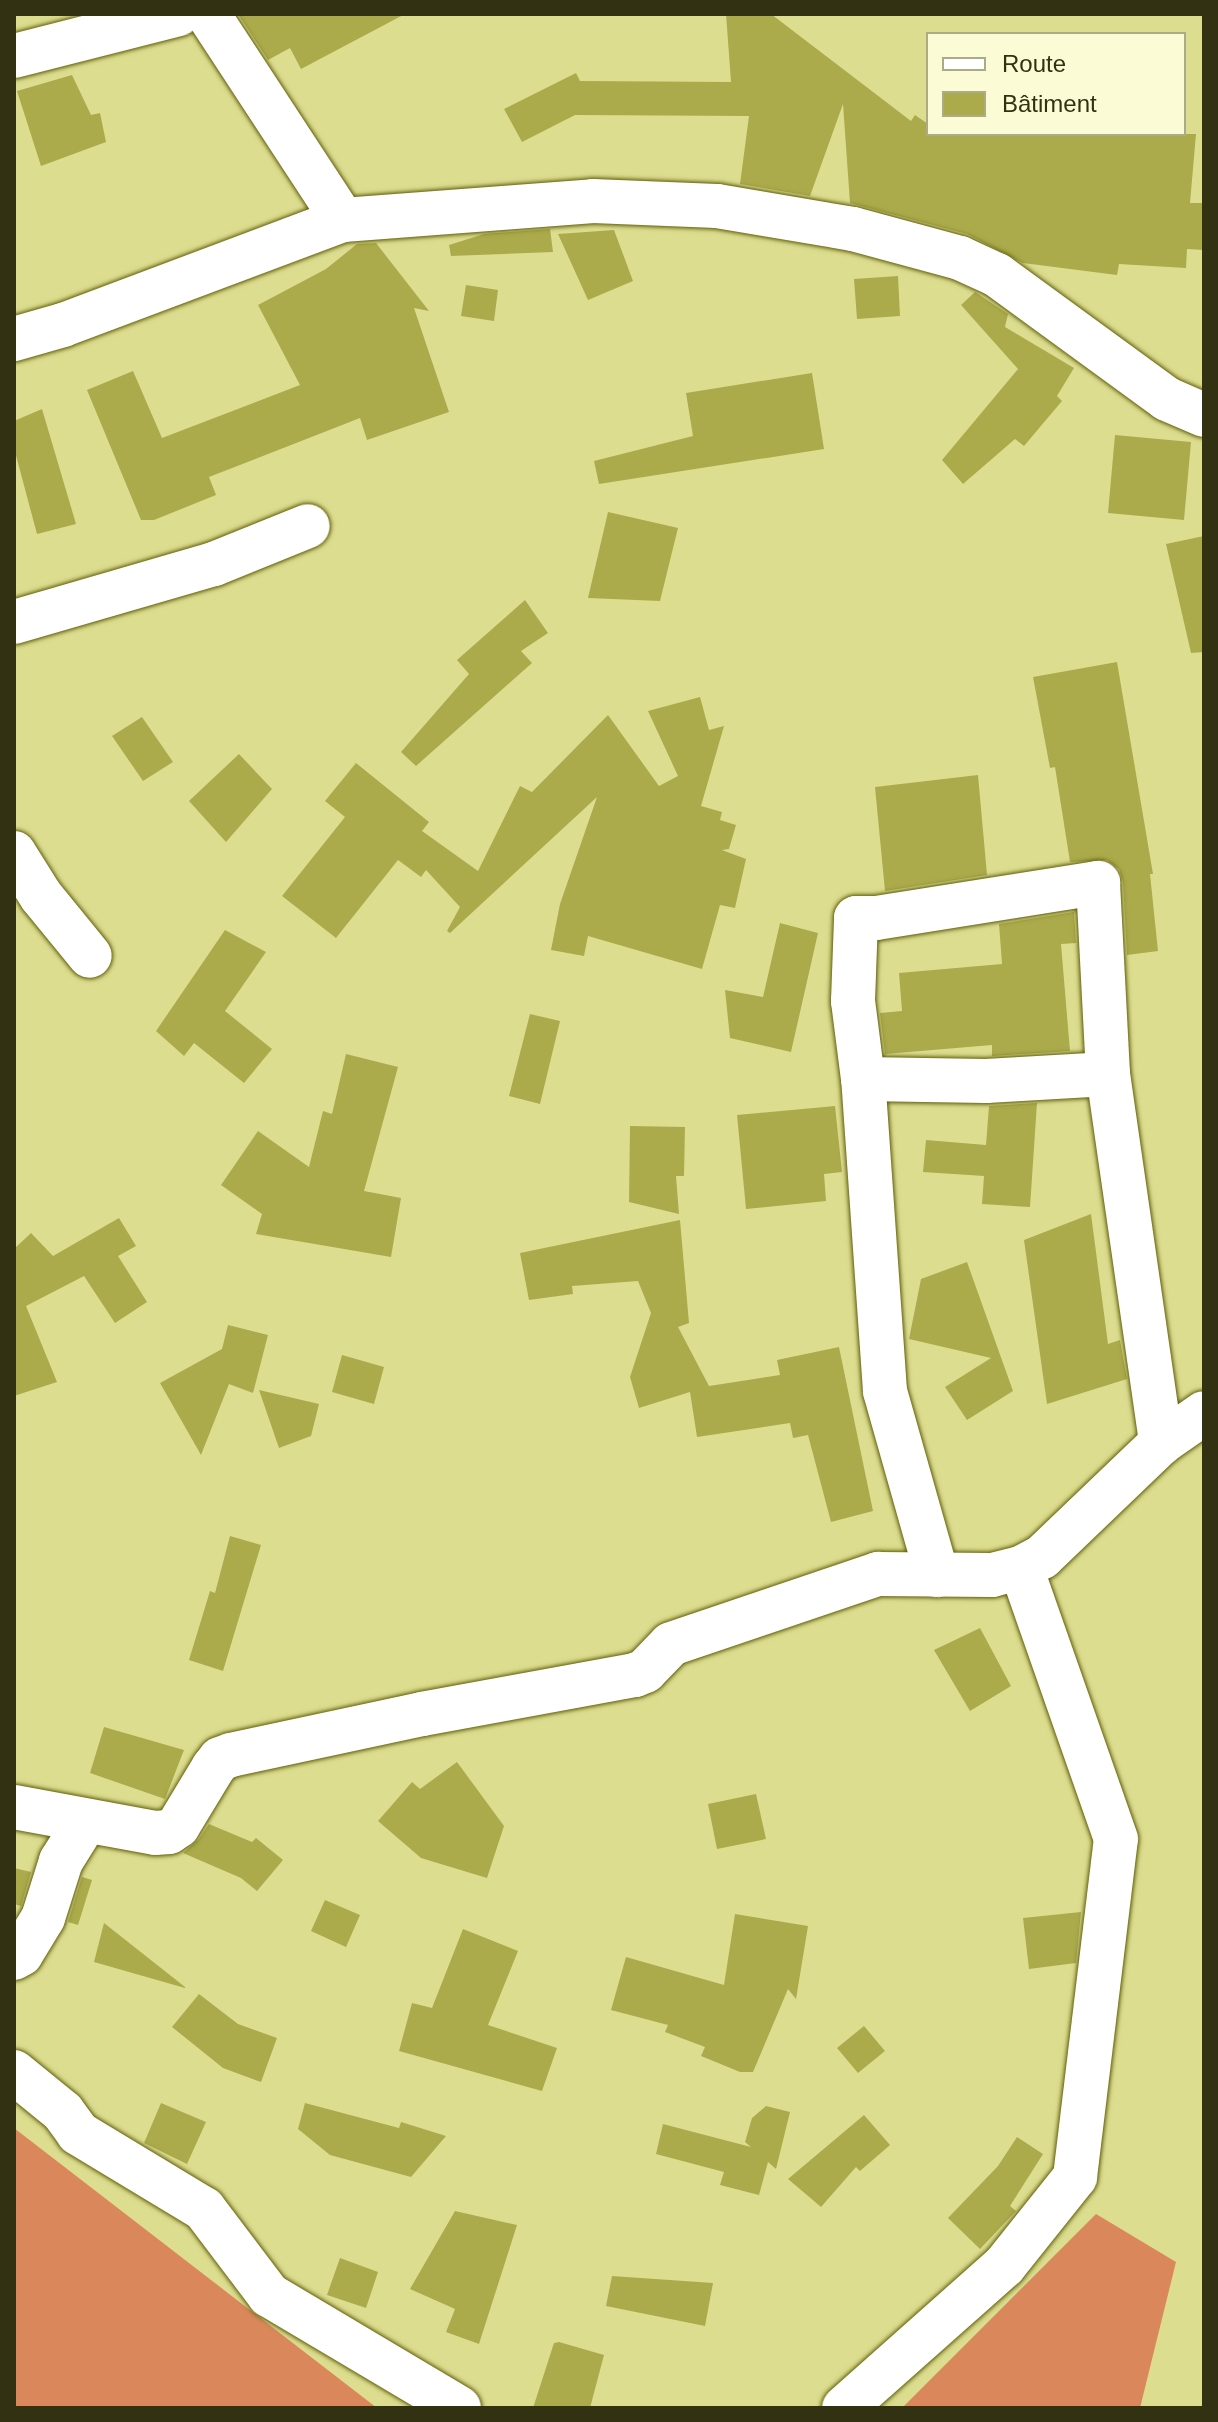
<!DOCTYPE html>
<html>
<head>
<meta charset="utf-8">
<style>
	body { margin:0 }
	#map { position:relative; width:1218px; height:2422px; overflow:hidden; background:#dddd90; font-family:Helvetica,sans-serif }
	div>[style] { position:absolute }
	[style*='--x'] { left:calc(var(--x)*1px); top:calc(var(--y)*1px); width:calc(var(--w)*1px); rotate:calc(var(--a)*1deg) }
	.forest>* { inset:0; background:#da885b }
	.building>* { inset:0; background:#abab4c }
	.roads { filter:drop-shadow(0 0 2px #605f08) drop-shadow(0 0 2px #605f08) }
	.minor>* { height:44px; margin:-22px; padding:0 22px; transform-origin:22px; border-radius:22px; background:#fff }
	span { translate:-50% -50%; white-space:nowrap; text-align:center; line-height:1.15; -webkit-text-stroke:6px #fbfcd6; paint-order:stroke }
	.frame { position:absolute; inset:0; border:16px solid #323212; pointer-events:none }
	.legend { position:absolute; left:926px; top:32px; width:260px; height:104px; box-sizing:border-box; background:#fbfcd6; border:2px solid #abab88; margin:0; padding:10px 14px; list-style:none; font-size:24px; color:#323212 }
	.legend li { display:flex; align-items:center; gap:16px; height:40px }
	.legend b { width:40px; border:2px solid #abab88 }
</style>
</head>
<body>
<div id="map">
	<div class="forest">
		<i style="clip-path:polygon(14px 2128px,377px 2408px,14px 2408px)"></i>
		<i style="clip-path:polygon(1096px 2214px,1176px 2262px,1140px 2408px,902px 2408px)"></i>
	</div>
	<div class="building">
		<i style="clip-path:polygon(238px 14px,405px 14px,301px 69px,290px 48px,268px 60px)"></i>
		<i style="clip-path:polygon(726px 14px,771px 14px,911px 121px,915px 115px,928px 124px,928px 134px,1196px 134px,1190px 203px,1204px 203px,1204px 250px,1187px 249px,1186px 268px,1119px 264px,1117px 275px,1023px 263px,967px 234px,850px 203px,843px 104px,810px 196px,740px 184px,749px 116px,575px 115px,522px 142px,504px 109px,576px 73px,580px 81px,731px 82px)"></i>
		<i style="clip-path:polygon(72px 75px,91px 115px,100px 113px,106px 142px,41px 166px,17px 91px)"></i>
		<i style="clip-path:polygon(550px 229px,553px 252px,451px 256px,449px 245px,484px 234px)"></i>
		<i style="clip-path:polygon(614px 230px,633px 281px,588px 300px,558px 234px)"></i>
		<i style="clip-path:polygon(376px 243px,429px 311px,414px 308px,449px 412px,367px 440px,360px 418px,209px 477px,216px 495px,154px 520px,141px 520px,87px 390px,133px 371px,162px 438px,300px 385px,258px 305px,326px 269px,357px 244px)"></i>
		<i style="clip-path:polygon(898px 276px,900px 316px,857px 319px,854px 279px)"></i>
		<i style="clip-path:polygon(466px 285px,498px 290px,494px 321px,461px 316px)"></i>
		<i style="clip-path:polygon(975px 292px,1008px 314px,1005px 327px,1074px 368px,1057px 396px,1062px 401px,1024px 446px,1015px 439px,963px 484px,942px 460px,1018px 369px,961px 305px)"></i>
		<i style="clip-path:polygon(812px 373px,824px 449px,599px 484px,594px 461px,693px 436px,686px 393px)"></i>
		<i style="clip-path:polygon(42px 409px,76px 524px,37px 534px,14px 448px,14px 421px)"></i>
		<i style="clip-path:polygon(1115px 435px,1191px 442px,1184px 520px,1108px 513px)"></i>
		<i style="clip-path:polygon(608px 512px,678px 528px,660px 601px,588px 598px)"></i>
		<i style="clip-path:polygon(1204px 536px,1204px 652px,1191px 653px,1166px 544px)"></i>
		<i style="clip-path:polygon(525px 600px,548px 633px,521px 651px,532px 663px,416px 766px,401px 752px,469px 674px,457px 660px)"></i>
		<i style="clip-path:polygon(1117px 662px,1153px 874px,1150px 874px,1158px 951px,1127px 955px,1123px 882px,1119px 869px,1107px 860px,1070px 862px,1055px 767px,1050px 768px,1033px 677px)"></i>
		<i style="clip-path:polygon(700px 697px,709px 730px,724px 726px,701px 806px,722px 812px,720px 820px,736px 825px,729px 849px,722px 850px,746px 859px,735px 908px,720px 905px,702px 969px,588px 936px,584px 956px,551px 950px,560px 904px,597px 797px,450px 933px,447px 931px,460px 907px,426px 870px,421px 877px,398px 860px,336px 938px,282px 896px,345px 817px,325px 801px,356px 763px,429px 822px,422px 831px,478px 871px,520px 786px,532px 792px,608px 715px,659px 786px,678px 776px,648px 711px)"></i>
		<i style="clip-path:polygon(142px 717px,173px 762px,143px 781px,112px 736px)"></i>
		<i style="clip-path:polygon(239px 754px,272px 789px,226px 842px,189px 801px)"></i>
		<i style="clip-path:polygon(978px 775px,987px 875px,885px 891px,875px 787px)"></i>
		<i style="clip-path:polygon(1074px 912px,1076px 943px,1061px 944px,1070px 1051px,992px 1056px,992px 1045px,885px 1054px,880px 1013px,902px 1011px,899px 973px,1002px 964px,999px 924px)"></i>
		<i style="clip-path:polygon(780px 923px,818px 933px,791px 1052px,730px 1038px,725px 990px,763px 997px)"></i>
		<i style="clip-path:polygon(225px 930px,266px 952px,225px 1011px,272px 1049px,244px 1083px,194px 1043px,184px 1056px,156px 1031px)"></i>
		<i style="clip-path:polygon(530px 1014px,560px 1021px,540px 1104px,509px 1096px)"></i>
		<i style="clip-path:polygon(346px 1054px,398px 1067px,364px 1191px,401px 1198px,391px 1257px,256px 1234px,262px 1214px,221px 1185px,258px 1131px,309px 1167px,323px 1111px,332px 1114px)"></i>
		<i style="clip-path:polygon(1037px 1103px,1030px 1207px,982px 1204px,984px 1176px,923px 1172px,926px 1140px,986px 1145px,989px 1106px)"></i>
		<i style="clip-path:polygon(835px 1106px,842px 1172px,824px 1174px,826px 1201px,746px 1209px,737px 1115px)"></i>
		<i style="clip-path:polygon(630px 1126px,685px 1127px,684px 1176px,676px 1176px,679px 1214px,629px 1202px)"></i>
		<i style="clip-path:polygon(1091px 1214px,1108px 1344px,1120px 1340px,1127px 1379px,1047px 1404px,1024px 1240px)"></i>
		<i style="clip-path:polygon(119px 1218px,136px 1246px,118px 1256px,147px 1302px,115px 1323px,84px 1276px,26px 1306px,57px 1382px,14px 1396px,14px 1249px,31px 1233px,53px 1256px)"></i>
		<i style="clip-path:polygon(680px 1220px,689px 1323px,678px 1327px,709px 1386px,780px 1375px,777px 1360px,839px 1347px,873px 1511px,831px 1522px,808px 1435px,793px 1438px,790px 1423px,697px 1437px,690px 1392px,639px 1408px,630px 1377px,651px 1313px,638px 1281px,572px 1286px,573px 1294px,529px 1300px,520px 1253px)"></i>
		<i style="clip-path:polygon(967px 1262px,1013px 1391px,967px 1420px,945px 1387px,991px 1358px,909px 1339px,921px 1279px)"></i>
		<i style="clip-path:polygon(228px 1325px,268px 1335px,253px 1393px,229px 1384px,201px 1455px,160px 1383px,222px 1349px)"></i>
		<i style="clip-path:polygon(342px 1355px,384px 1367px,374px 1404px,332px 1392px)"></i>
		<i style="clip-path:polygon(259px 1390px,319px 1404px,311px 1436px,279px 1448px)"></i>
		<i style="clip-path:polygon(230px 1536px,261px 1545px,223px 1671px,189px 1660px,210px 1591px,215px 1593px)"></i>
		<i style="clip-path:polygon(980px 1628px,1011px 1686px,970px 1711px,934px 1650px)"></i>
		<i style="clip-path:polygon(104px 1727px,184px 1750px,165px 1799px,90px 1773px)"></i>
		<i style="clip-path:polygon(457px 1762px,504px 1826px,487px 1878px,421px 1858px,378px 1821px,412px 1782px,420px 1789px)"></i>
		<i style="clip-path:polygon(756px 1794px,766px 1839px,717px 1849px,708px 1804px)"></i>
		<i style="clip-path:polygon(209px 1824px,252px 1842px,256px 1838px,283px 1860px,257px 1891px,241px 1878px,183px 1853px,199px 1839px)"></i>
		<i style="clip-path:polygon(14px 1868px,31px 1872px,21px 1906px,14px 1904px)"></i>
		<i style="clip-path:polygon(82px 1877px,92px 1880px,78px 1925px,68px 1922px)"></i>
		<i style="clip-path:polygon(325px 1900px,360px 1915px,346px 1947px,311px 1931px)"></i>
		<i style="clip-path:polygon(1081px 1912px,1076px 1963px,1029px 1969px,1023px 1918px)"></i>
		<i style="clip-path:polygon(735px 1914px,808px 1926px,796px 1999px,788px 1989px,753px 2072px,740px 2072px,701px 2056px,705px 2047px,665px 2032px,668px 2025px,611px 2010px,626px 1957px,724px 1985px)"></i>
		<i style="clip-path:polygon(104px 1923px,185px 1987px,185px 1988px,94px 1962px)"></i>
		<i style="clip-path:polygon(463px 1929px,518px 1951px,488px 2025px,557px 2048px,542px 2091px,399px 2051px,412px 2003px,432px 2008px)"></i>
		<i style="clip-path:polygon(199px 1994px,238px 2024px,277px 2038px,261px 2082px,223px 2068px,172px 2027px)"></i>
		<i style="clip-path:polygon(864px 2026px,885px 2051px,858px 2073px,837px 2048px)"></i>
		<i style="clip-path:polygon(161px 2103px,206px 2122px,187px 2164px,144px 2143px)"></i>
		<i style="clip-path:polygon(305px 2103px,399px 2128px,401px 2122px,446px 2136px,411px 2177px,330px 2155px,298px 2129px)"></i>
		<i style="clip-path:polygon(766px 2106px,790px 2112px,776px 2169px,768px 2162px,759px 2195px,720px 2185px,724px 2172px,656px 2154px,663px 2124px,751px 2147px,745px 2142px,752px 2118px)"></i>
		<i style="clip-path:polygon(864px 2115px,890px 2145px,860px 2171px,856px 2167px,821px 2207px,788px 2179px)"></i>
		<i style="clip-path:polygon(1017px 2137px,1043px 2154px,1010px 2206px,1016px 2211px,980px 2249px,948px 2218px,998px 2166px)"></i>
		<i style="clip-path:polygon(455px 2211px,517px 2225px,479px 2344px,446px 2332px,455px 2309px,410px 2289px)"></i>
		<i style="clip-path:polygon(340px 2258px,378px 2272px,366px 2308px,327px 2295px)"></i>
		<i style="clip-path:polygon(612px 2276px,713px 2283px,705px 2326px,606px 2306px)"></i>
		<i style="clip-path:polygon(559px 2342px,604px 2355px,590px 2408px,533px 2408px,554px 2343px)"></i>
	</div>
	<div class="roads">
		<div class="minor">
			<i style="--x:208;--y:14;--w:246;--a:56.8"></i>
			<i style="--x:14;--y:56;--w:170;--a:-14.3"></i>
			<i style="--x:14;--y:339;--w:51;--a:-15.9"></i>
			<i style="--x:63;--y:325;--w:299;--a:-20.6"></i>
			<i style="--x:343;--y:220;--w:251;--a:-4.3"></i>
			<i style="--x:593;--y:201;--w:124;--a:2.3"></i>
			<i style="--x:717;--y:206;--w:138;--a:9.6"></i>
			<i style="--x:853;--y:229;--w:111;--a:15.2"></i>
			<i style="--x:960;--y:258;--w:41;--a:24.7"></i>
			<i style="--x:997;--y:275;--w:210;--a:36.1"></i>
			<i style="--x:1167;--y:399;--w:40;--a:23.4"></i>
			<i style="--x:14;--y:622;--w:208;--a:-16.2"></i>
			<i style="--x:214;--y:564;--w:101;--a:-22"></i>
			<i style="--x:14;--y:853;--w:51;--a:57.9"></i>
			<i style="--x:41;--y:896;--w:77;--a:50.8"></i>
			<i style="--x:863;--y:1079;--w:123;--a:0.9"></i>
			<i style="--x:986;--y:1081;--w:122;--a:-3.3"></i>
			<i style="--x:937;--y:1575;--w:191;--a:-105.8"></i>
			<i style="--x:885;--y:1391;--w:313;--a:-94"></i>
			<i style="--x:863;--y:1079;--w:79;--a:-97.3"></i>
			<i style="--x:853;--y:1001;--w:83;--a:-87.9"></i>
			<i style="--x:856;--y:918;--w:20;--a:0"></i>
			<i style="--x:876;--y:918;--w:225;--a:-9"></i>
			<i style="--x:1098;--y:883;--w:191;--a:87"></i>
			<i style="--x:1108;--y:1074;--w:373;--a:81.8"></i>
			<i style="--x:14;--y:1807;--w:143;--a:10.4"></i>
			<i style="--x:155;--y:1833;--w:14;--a:-4"></i>
			<i style="--x:169;--y:1832;--w:11;--a:-34"></i>
			<i style="--x:178;--y:1826;--w:68;--a:-58.9"></i>
			<i style="--x:213;--y:1768;--w:11;--a:-52"></i>
			<i style="--x:220;--y:1759;--w:12;--a:-20"></i>
			<i style="--x:231;--y:1755;--w:195;--a:-12.1"></i>
			<i style="--x:422;--y:1714;--w:217;--a:-10.4"></i>
			<i style="--x:635;--y:1675;--w:11;--a:-22"></i>
			<i style="--x:645;--y:1671;--w:37;--a:-46"></i>
			<i style="--x:671;--y:1644;--w:219;--a:-18.7"></i>
			<i style="--x:878;--y:1574;--w:114;--a:0.5"></i>
			<i style="--x:992;--y:1575;--w:30;--a:-14"></i>
			<i style="--x:1021;--y:1568;--w:24;--a:-28"></i>
			<i style="--x:1042;--y:1557;--w:165;--a:-43.8"></i>
			<i style="--x:1161;--y:1443;--w:52;--a:-34.9"></i>
			<i style="--x:14;--y:1958;--w:8;--a:-30"></i>
			<i style="--x:21;--y:1954;--w:42;--a:-58.6"></i>
			<i style="--x:43;--y:1918;--w:60;--a:-72.5"></i>
			<i style="--x:61;--y:1861;--w:47;--a:-58"></i>
			<i style="--x:14;--y:2072;--w:63;--a:39.2"></i>
			<i style="--x:63;--y:2112;--w:26;--a:54"></i>
			<i style="--x:78;--y:2133;--w:147;--a:31.1"></i>
			<i style="--x:204;--y:2209;--w:108;--a:52.9"></i>
			<i style="--x:269;--y:2295;--w:221;--a:30.7"></i>
			<i style="--x:844;--y:2408;--w:214;--a:-41.6"></i>
			<i style="--x:1004;--y:2266;--w:114;--a:-51.4"></i>
			<i style="--x:1075;--y:2177;--w:340;--a:-83.1"></i>
			<i style="--x:1116;--y:1839;--w:287;--a:-109.3"></i>
		</div>
	</div>
	<div class="frame"></div>
	<ul class="legend">
	<li><b style="height:10px;background:#fff"></b>Route</li>
	<li><b style="height:22px;background:#abab4c"></b>Bâtiment</li>
	</ul>
</div>
</body>
</html>
